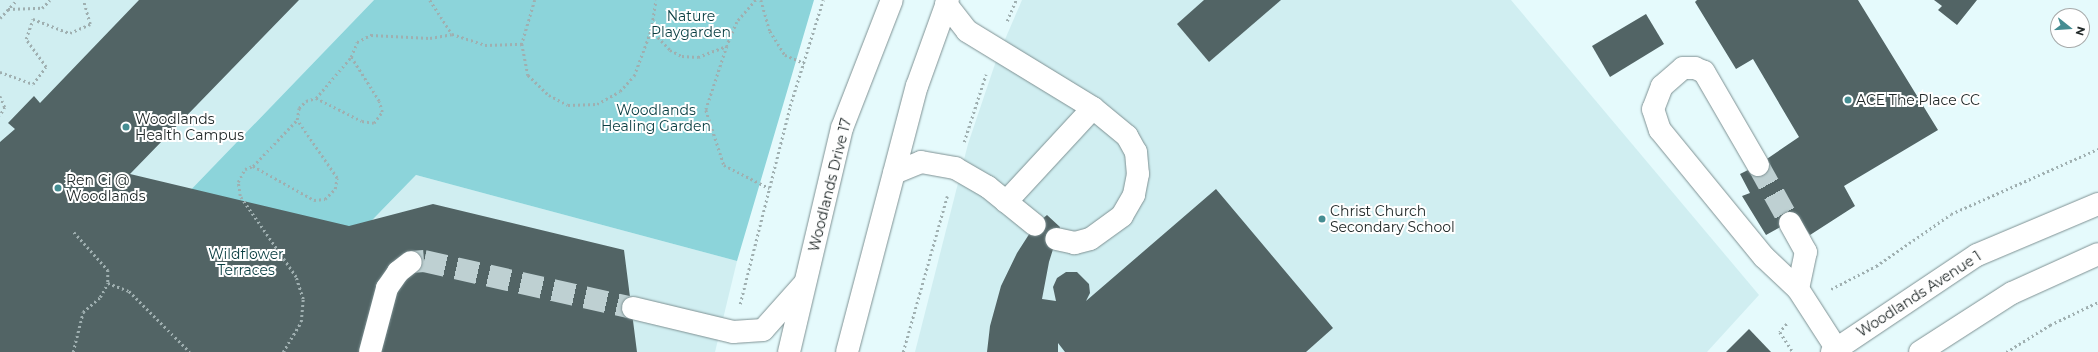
<!DOCTYPE html>
<html>
<head>
<meta charset="utf-8">
<style>
	body { margin:0 }
	#map { position:relative; width:2098px; height:352px; overflow:hidden; background:#e5fafc; font-family:Montserrat,sans-serif }
	div>[style] { position:absolute }
	[style*='--x'] { left:calc(var(--x)*1px); top:calc(var(--y)*1px); width:calc(var(--w)*1px); rotate:calc(var(--a)*1deg) }
	.built>* { inset:0; background:#d0eef1 }
	.green>* { inset:0; background:#8cd4da }
	.building>* { inset:0; background:#526465 }
	.minor-tunnel>* { height:22px; margin-top:-11px; transform-origin:0; background:repeating-linear-gradient(90deg,#bed0d2 0 22px,transparent 0 33px) }
	.path>* { height:2.5px; margin-top:-1.25px; transform-origin:0; background:repeating-linear-gradient(90deg,#9fafb0 0 2px,transparent 0 5px) }
	.roads { filter:drop-shadow(0 0 1px #7e9193) drop-shadow(0 0 1px #7e9193) }
	.minor>* { height:22px; margin:-11px; padding:0 11px; transform-origin:11px; border-radius:11px; background:#fff }
	.dots>* { width:11px; height:11px; translate:-50% -50%; box-sizing:border-box; border:2px solid #fff; border-radius:50% }
	span { translate:-50% -50%; white-space:nowrap; text-align:center; line-height:1.15; -webkit-text-stroke:4px #fff; paint-order:stroke }
	.park-label { font-size:14px; color:#093e42 }
	.poi-label { font-size:14px; color:#222a2a }
	.left { translate:0 -50%; text-align:left }
	.street-label { font-size:14px; color:#222a2a }
	.north { position:absolute; left:2050px; top:8px; width:40px; height:40px; box-sizing:border-box; background:#fff; border:1px solid #a7aaaa; border-radius:50%; rotate:107deg; font-size:11px; font-weight:700; line-height:16px; text-align:center; color:#222a2a }
	.north::after { content:''; display:block; margin:auto; width:14px; height:18px; background:#458d92; clip-path:polygon(50% 0,100% 100%,50% 72%,0 100%) }
</style>
</head>
<body>
<div id="map">
	<div class="built">
		<i style="clip-path:polygon(0 0,374px 0,129px 254px,105px 352px,0 352px)"></i>
		<i style="clip-path:polygon(1022px 0,1511px 0,1759px 295px,1707px 352px,915px 352px,968px 144px,997px 58px)"></i>
		<i style="clip-path:polygon(416px 175px,737px 261px,715px 352px,318px 352px,345px 248px)"></i>
	</div>
	<div class="green">
		<i style="clip-path:polygon(374px 0,814px 0,737px 261px,416px 175px,345px 248px,105px 352px,129px 254px)"></i>
	</div>
	<div class="building">
		<i style="clip-path:polygon(139px 0,299px 0,130px 174px,349px 226px,433px 204px,624px 250px,637px 352px,0 352px,0 142px,15px 129px,8px 123px,34px 96px,40px 103px)"></i>
		<i style="clip-path:polygon(1204px 0,1281px 0,1209px 62px,1177px 24px)"></i>
		<i style="clip-path:polygon(1697px 0,1858px 0,1938px 130px,1844px 186px,1855px 206px,1810px 235px,1798px 217px,1766px 235px,1742px 196px,1750px 193px,1740px 174px,1758px 165px,1799px 137px,1753px 59px,1736px 69px,1695px 2px)"></i>
		<i style="clip-path:polygon(1934px 0,1977px 0,1957px 25px,1938px 10px,1942px 6px)"></i>
		<i style="clip-path:polygon(1646px 14px,1664px 44px,1610px 77px,1592px 46px)"></i>
		<i style="clip-path:polygon(1216px 189px,1333px 328px,1306px 352px,1065px 352px,1058px 343px,1058px 352px,987px 352px,990px 326px,1001px 286px,1017px 253px,1035px 225px,1047px 215px,1060px 227px,1049px 262px,1042px 299px,1056px 301px,1053px 287px,1057px 278px,1066px 272px,1077px 272px,1089px 284px,1090px 293px,1086px 301px)"></i>
		<i style="clip-path:polygon(1749px 329px,1771px 352px,1726px 352px)"></i>
	</div>
	<div class="minor-tunnel">
		<i style="--x:1758;--y:165;--w:66;--a:61.1"></i>
		<i style="--x:411;--y:262;--w:13;--a:-4"></i>
		<i style="--x:424;--y:261;--w:214;--a:12.7"></i>
	</div>
	<div class="path">
		<i style="--x:430;--y:0;--w:40;--a:57.1"></i>
		<i style="--x:535;--y:0;--w:46;--a:106.5"></i>
		<i style="--x:522;--y:44;--w:32;--a:79"></i>
		<i style="--x:528;--y:75;--w:29;--a:44"></i>
		<i style="--x:549;--y:95;--w:21;--a:28"></i>
		<i style="--x:568;--y:105;--w:29;--a:-2"></i>
		<i style="--x:597;--y:104;--w:26;--a:-29"></i>
		<i style="--x:620;--y:91;--w:21;--a:-47"></i>
		<i style="--x:634;--y:76;--w:49;--a:-69.7"></i>
		<i style="--x:651;--y:30;--w:30;--a:-81"></i>
		<i style="--x:756;--y:0;--w:29;--a:131"></i>
		<i style="--x:737;--y:22;--w:26;--a:113"></i>
		<i style="--x:727;--y:46;--w:67;--a:108.2"></i>
		<i style="--x:706;--y:110;--w:58;--a:71.9"></i>
		<i style="--x:724;--y:165;--w:51;--a:27.1"></i>
		<i style="--x:761;--y:0;--w:32;--a:74"></i>
		<i style="--x:770;--y:31;--w:28;--a:58"></i>
		<i style="--x:785;--y:55;--w:21;--a:23"></i>
		<i style="--x:8;--y:9;--w:34;--a:-2"></i>
		<i style="--x:42;--y:8;--w:11;--a:-45"></i>
		<i style="--x:0;--y:18;--w:25;--a:-47"></i>
		<i style="--x:1007;--y:21;--w:23;--a:-67"></i>
		<i style="--x:651;--y:30;--w:28;--a:46"></i>
		<i style="--x:670;--y:50;--w:13;--a:27"></i>
		<i style="--x:682;--y:56;--w:16;--a:4"></i>
		<i style="--x:698;--y:57;--w:30;--a:-21"></i>
		<i style="--x:0;--y:72;--w:35;--a:20"></i>
		<i style="--x:33;--y:84;--w:21;--a:-53"></i>
		<i style="--x:46;--y:67;--w:34;--a:-126"></i>
		<i style="--x:26;--y:39;--w:21;--a:-71"></i>
		<i style="--x:33;--y:19;--w:40;--a:21"></i>
		<i style="--x:70;--y:33;--w:22;--a:-24"></i>
		<i style="--x:90;--y:24;--w:25;--a:-106"></i>
		<i style="--x:0;--y:96;--w:12;--a:66"></i>
		<i style="--x:5;--y:107;--w:10;--a:119"></i>
		<i style="--x:316;--y:98;--w:54;--a:-49.5"></i>
		<i style="--x:964;--y:142;--w:71;--a:-72.1"></i>
		<i style="--x:253;--y:166;--w:64;--a:-46.3"></i>
		<i style="--x:74;--y:232;--w:51;--a:48.2"></i>
		<i style="--x:108;--y:270;--w:13;--a:90"></i>
		<i style="--x:108;--y:283;--w:22;--a:21"></i>
		<i style="--x:129;--y:291;--w:86;--a:45"></i>
		<i style="--x:1831;--y:289;--w:51;--a:-27.1"></i>
		<i style="--x:1876;--y:266;--w:91;--a:-34.7"></i>
		<i style="--x:1951;--y:214;--w:161;--a:-23.9"></i>
		<i style="--x:740;--y:304;--w:204;--a:-75.8"></i>
		<i style="--x:790;--y:106;--w:111;--a:-72.7"></i>
		<i style="--x:1787;--y:324;--w:11;--a:131"></i>
		<i style="--x:1780;--y:332;--w:24;--a:57"></i>
		<i style="--x:73;--y:352;--w:41;--a:-76"></i>
		<i style="--x:83;--y:312;--w:23;--a:-41"></i>
		<i style="--x:100;--y:297;--w:16;--a:-60"></i>
		<i style="--x:283;--y:352;--w:35;--a:-59"></i>
		<i style="--x:301;--y:322;--w:23;--a:-85"></i>
		<i style="--x:303;--y:299;--w:23;--a:-108"></i>
		<i style="--x:296;--y:277;--w:98;--a:-124.7"></i>
		<i style="--x:240;--y:196;--w:14;--a:-98"></i>
		<i style="--x:238;--y:182;--w:15;--a:-62"></i>
		<i style="--x:245;--y:169;--w:9;--a:-21"></i>
		<i style="--x:253;--y:166;--w:70;--a:29.1"></i>
		<i style="--x:314;--y:200;--w:11;--a:-5"></i>
		<i style="--x:325;--y:199;--w:14;--a:-45"></i>
		<i style="--x:335;--y:189;--w:11;--a:-80"></i>
		<i style="--x:337;--y:178;--w:70;--a:-124.6"></i>
		<i style="--x:297;--y:120;--w:12;--a:-81"></i>
		<i style="--x:299;--y:108;--w:10;--a:-45"></i>
		<i style="--x:306;--y:101;--w:10;--a:-17"></i>
		<i style="--x:316;--y:98;--w:51;--a:26.6"></i>
		<i style="--x:362;--y:121;--w:12;--a:9"></i>
		<i style="--x:374;--y:123;--w:14;--a:-54"></i>
		<i style="--x:382;--y:112;--w:11;--a:-105"></i>
		<i style="--x:379;--y:101;--w:52;--a:-122.5"></i>
		<i style="--x:351;--y:57;--w:16;--a:-68"></i>
		<i style="--x:357;--y:42;--w:16;--a:-27"></i>
		<i style="--x:371;--y:35;--w:59;--a:2.9"></i>
		<i style="--x:430;--y:38;--w:22;--a:-10"></i>
		<i style="--x:452;--y:34;--w:35;--a:18"></i>
		<i style="--x:485;--y:45;--w:37;--a:-2"></i>
		<i style="--x:903;--y:352;--w:162;--a:-74.2"></i>
		<i style="--x:2006;--y:352;--w:52;--a:-31.5"></i>
		<i style="--x:2050;--y:325;--w:53;--a:-25.6"></i>
	</div>
	<div class="roads">
		<div class="minor">
			<i style="--x:946;--y:4;--w:34;--a:52"></i>
			<i style="--x:967;--y:31;--w:148;--a:31.4"></i>
			<i style="--x:1093;--y:108;--w:44;--a:39.5"></i>
			<i style="--x:1127;--y:136;--w:18;--a:61"></i>
			<i style="--x:1136;--y:152;--w:22;--a:85"></i>
			<i style="--x:1138;--y:174;--w:21;--a:101"></i>
			<i style="--x:1134;--y:195;--w:24;--a:120"></i>
			<i style="--x:1122;--y:216;--w:39;--a:144"></i>
			<i style="--x:1090;--y:239;--w:16;--a:165"></i>
			<i style="--x:1075;--y:243;--w:19;--a:-168"></i>
			<i style="--x:1758;--y:165;--w:108;--a:-120.1"></i>
			<i style="--x:1704;--y:72;--w:10;--a:-156"></i>
			<i style="--x:1695;--y:68;--w:12;--a:180"></i>
			<i style="--x:1683;--y:68;--w:28;--a:139"></i>
			<i style="--x:1662;--y:86;--w:25;--a:111"></i>
			<i style="--x:1653;--y:109;--w:22;--a:72"></i>
			<i style="--x:1660;--y:130;--w:164;--a:50.7"></i>
			<i style="--x:1764;--y:257;--w:47;--a:43.3"></i>
			<i style="--x:1798;--y:289;--w:38;--a:-78"></i>
			<i style="--x:1806;--y:252;--w:33;--a:-119"></i>
			<i style="--x:894;--y:173;--w:29;--a:-22"></i>
			<i style="--x:921;--y:162;--w:35;--a:10"></i>
			<i style="--x:955;--y:168;--w:38;--a:30"></i>
			<i style="--x:988;--y:187;--w:60;--a:39"></i>
			<i style="--x:1006;--y:202;--w:128;--a:-47.2"></i>
			<i style="--x:1798;--y:289;--w:70;--a:57.2"></i>
			<i style="--x:633;--y:308;--w:103;--a:13.5"></i>
			<i style="--x:733;--y:332;--w:30;--a:-4"></i>
			<i style="--x:763;--y:330;--w:62;--a:-48.3"></i>
			<i style="--x:370;--y:352;--w:66;--a:-75.1"></i>
			<i style="--x:387;--y:288;--w:19;--a:-55"></i>
			<i style="--x:398;--y:272;--w:16;--a:-38"></i>
			<i style="--x:789;--y:352;--w:230;--a:-76.7"></i>
			<i style="--x:842;--y:128;--w:137;--a:-68.7"></i>
			<i style="--x:847;--y:352;--w:275;--a:-75.3"></i>
			<i style="--x:917;--y:86;--w:91;--a:-70.2"></i>
			<i style="--x:1832;--y:352;--w:174;--a:-33.8"></i>
			<i style="--x:1977;--y:255;--w:131;--a:-22.9"></i>
			<i style="--x:1920;--y:352;--w:109;--a:-32.7"></i>
			<i style="--x:2012;--y:293;--w:94;--a:-24.4"></i>
		</div>
	</div>
	<div class="dots">
		<i style="left:1848px;top:100px;background:#458d92"></i>
		<i style="left:126px;top:127px;background:#458d92"></i>
		<i style="left:58px;top:188px;background:#458d92"></i>
		<i style="left:1322px;top:219px;background:#458d92"></i>
	</div>
	<div class="park-label">
		<span style="left:691px;top:24px">Nature<br>Playgarden</span>
		<span style="left:656px;top:118px">Woodlands<br>Healing Garden</span>
		<span style="left:246px;top:262px">Wildflower<br>Terraces</span>
	</div>
	<div class="poi-label">
		<span class="left" style="left:1856px;top:100px">ACE The Place CC</span>
		<span class="left" style="left:135px;top:127px">Woodlands<br>Health Campus</span>
		<span class="left" style="left:66px;top:188px">Ren Ci @<br>Woodlands</span>
		<span class="left" style="left:1330px;top:219px">Christ Church<br>Secondary School</span>
	</div>
	<div class="street-label">
		<span style="left:830px;top:185px;rotate:-76deg">Woodlands Drive 17</span>
		<span style="left:1919px;top:294px;rotate:-33deg">Woodlands Avenue 1</span>
	</div>
	<div class="north">N</div>
</div>
</body>
</html>
